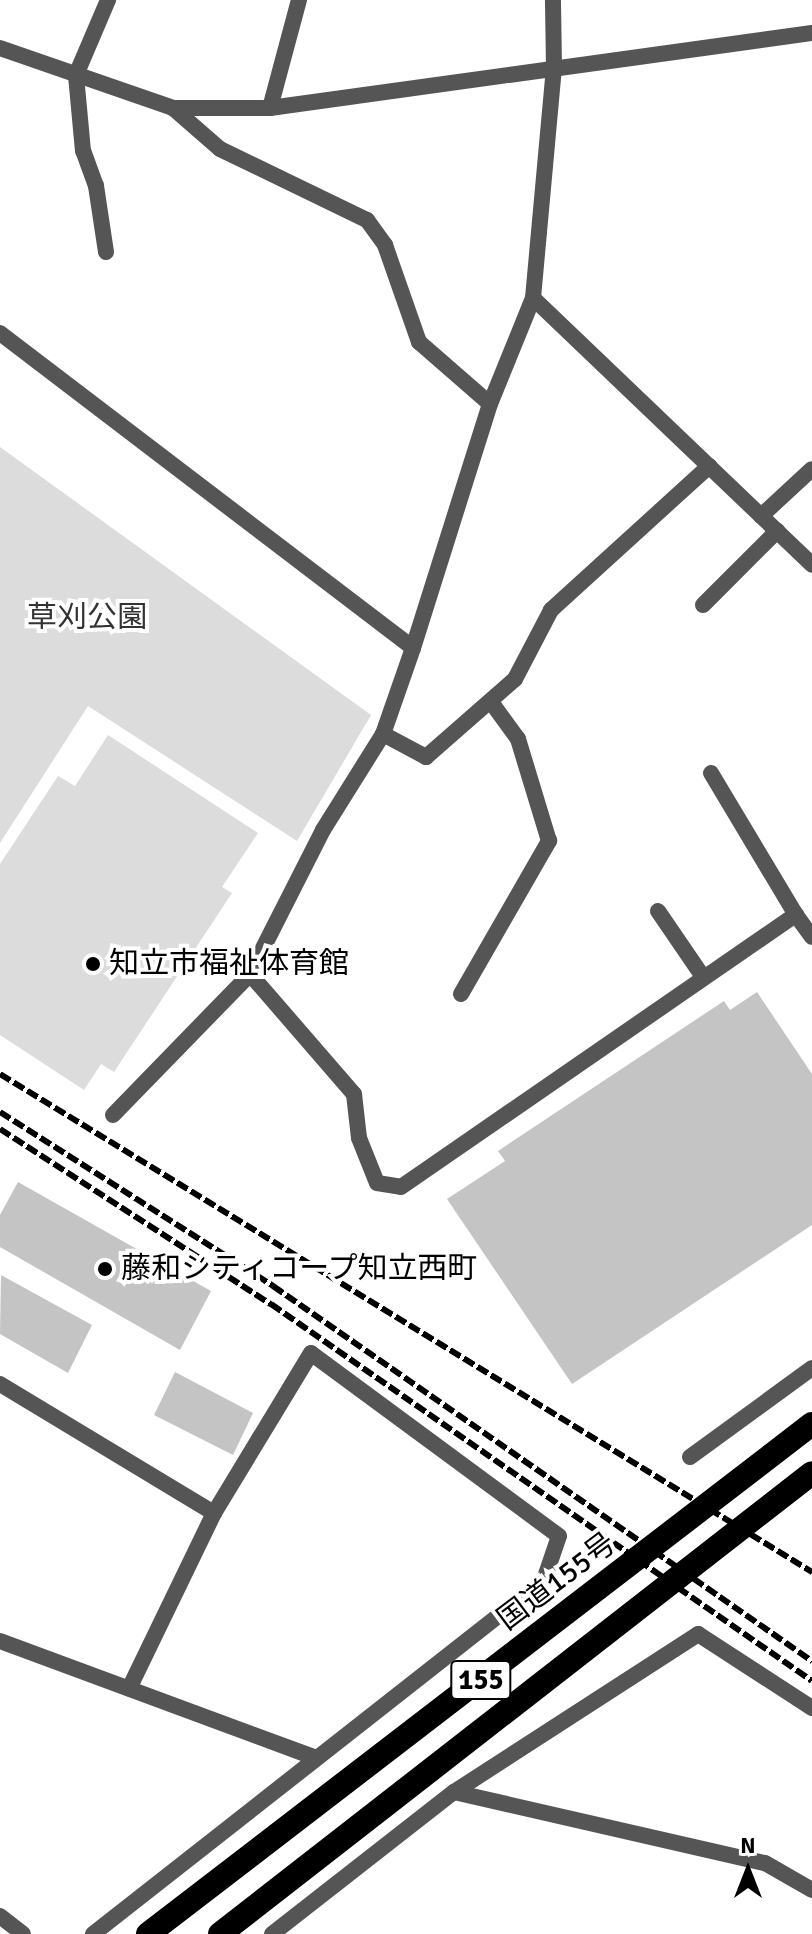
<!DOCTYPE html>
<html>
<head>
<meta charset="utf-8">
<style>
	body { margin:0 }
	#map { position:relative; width:812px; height:1934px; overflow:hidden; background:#fff; font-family:Signika,"Noto Sans JP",sans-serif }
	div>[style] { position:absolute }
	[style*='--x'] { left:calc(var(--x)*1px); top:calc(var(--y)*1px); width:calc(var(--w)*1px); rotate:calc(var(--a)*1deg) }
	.green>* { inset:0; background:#dcdcdc }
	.building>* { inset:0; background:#c4c4c4 }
	.lane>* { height:16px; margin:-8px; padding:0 8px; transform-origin:8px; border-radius:8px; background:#555 }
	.street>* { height:16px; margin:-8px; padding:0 8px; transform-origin:8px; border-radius:8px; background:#555 }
	.highway>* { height:24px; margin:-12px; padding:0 12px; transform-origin:12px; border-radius:12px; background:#000 }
	.rail>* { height:6px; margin-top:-3px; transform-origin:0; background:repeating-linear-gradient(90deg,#000 0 12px,transparent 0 16px) }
	.dots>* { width:22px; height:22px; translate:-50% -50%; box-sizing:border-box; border:4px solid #fff; border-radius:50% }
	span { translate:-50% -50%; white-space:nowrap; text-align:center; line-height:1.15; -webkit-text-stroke:8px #fff; paint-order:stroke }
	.shield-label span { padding:2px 6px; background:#fff; border:2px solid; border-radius:6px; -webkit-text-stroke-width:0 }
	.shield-label { font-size:28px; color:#000; font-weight:700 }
	.park-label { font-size:30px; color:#333 }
	.poi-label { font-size:30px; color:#000 }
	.left { translate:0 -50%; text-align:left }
	.street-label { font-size:30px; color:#000 }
	.north { position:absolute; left:708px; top:1830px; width:80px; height:80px; -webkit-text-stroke:6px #fff; paint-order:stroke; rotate:0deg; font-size:22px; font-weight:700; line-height:32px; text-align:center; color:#000 }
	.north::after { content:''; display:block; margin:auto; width:28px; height:36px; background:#000; clip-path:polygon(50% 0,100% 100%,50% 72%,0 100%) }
</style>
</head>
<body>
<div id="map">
	<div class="green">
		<i style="clip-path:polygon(0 447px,371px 715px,297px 841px,88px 706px,0 843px)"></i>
		<i style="clip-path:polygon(108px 735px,258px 833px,222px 887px,232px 893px,114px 1072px,101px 1064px,84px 1090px,0 1035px,0 864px,58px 776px,75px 786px)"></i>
	</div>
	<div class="building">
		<i style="clip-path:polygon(757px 992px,812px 1074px,812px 1225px,572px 1384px,447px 1199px,505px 1161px,498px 1151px,724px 1001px,730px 1010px)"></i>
		<i style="clip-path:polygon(18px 1182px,211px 1291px,180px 1350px,0 1247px,0 1215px)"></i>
		<i style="clip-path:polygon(1px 1275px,92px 1325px,68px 1373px,0 1334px)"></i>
		<i style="clip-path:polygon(175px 1372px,253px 1413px,233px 1455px,154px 1415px)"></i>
	</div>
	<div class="lane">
		<i style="--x:173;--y:108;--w:62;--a:41.1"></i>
		<i style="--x:220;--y:149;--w:163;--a:25.8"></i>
		<i style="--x:367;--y:220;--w:31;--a:54"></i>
		<i style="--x:270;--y:108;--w:112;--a:-75"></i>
		<i style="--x:106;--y:252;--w:67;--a:-98.6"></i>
		<i style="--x:96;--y:186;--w:37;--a:-110"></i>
		<i style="--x:83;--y:151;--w:76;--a:-95.3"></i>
		<i style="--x:76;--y:75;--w:82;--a:-66.9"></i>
		<i style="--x:383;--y:734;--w:49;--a:28.1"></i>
		<i style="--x:426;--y:757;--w:118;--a:-41.2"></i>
		<i style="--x:515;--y:679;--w:78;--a:-62.4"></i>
		<i style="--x:551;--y:610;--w:214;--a:-42.3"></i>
		<i style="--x:658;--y:911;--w:80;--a:55.7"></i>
		<i style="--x:461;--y:994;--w:177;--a:-60.1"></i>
		<i style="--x:549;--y:841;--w:107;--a:-106.9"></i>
		<i style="--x:518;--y:739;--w:46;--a:-126.1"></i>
		<i style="--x:113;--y:1115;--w:197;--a:-45.8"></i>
	</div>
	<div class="street">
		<i style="--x:0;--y:48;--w:183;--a:19.1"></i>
		<i style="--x:173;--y:108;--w:97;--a:0"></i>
		<i style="--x:270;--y:108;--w:547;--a:-7.88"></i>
		<i style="--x:385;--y:245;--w:103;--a:70.7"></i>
		<i style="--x:419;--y:342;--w:94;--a:41.1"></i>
		<i style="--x:533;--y:298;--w:386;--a:43.7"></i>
		<i style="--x:0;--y:333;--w:519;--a:37.33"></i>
		<i style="--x:413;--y:648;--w:91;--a:109.2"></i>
		<i style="--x:383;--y:734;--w:113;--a:122"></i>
		<i style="--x:323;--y:830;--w:161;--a:116.9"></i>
		<i style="--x:250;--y:974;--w:159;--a:49.1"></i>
		<i style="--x:354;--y:1094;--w:44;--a:83.5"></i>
		<i style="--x:359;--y:1138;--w:48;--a:68.2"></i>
		<i style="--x:377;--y:1183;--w:24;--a:9"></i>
		<i style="--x:401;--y:1187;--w:480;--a:-34.6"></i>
		<i style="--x:796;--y:915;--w:27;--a:54"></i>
		<i style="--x:761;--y:516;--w:69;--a:-42.7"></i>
		<i style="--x:703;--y:605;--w:105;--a:-45"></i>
		<i style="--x:413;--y:648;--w:256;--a:-72.5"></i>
		<i style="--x:490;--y:404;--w:114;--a:-67.9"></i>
		<i style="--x:533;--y:298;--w:232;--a:-84.8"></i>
		<i style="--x:554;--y:67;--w:67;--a:-90.9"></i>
		<i style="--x:711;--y:773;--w:165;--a:59.1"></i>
		<i style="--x:0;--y:1384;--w:250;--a:31.1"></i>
		<i style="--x:690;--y:1457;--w:151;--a:-36.1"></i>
		<i style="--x:0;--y:1641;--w:334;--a:20.3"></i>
		<i style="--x:454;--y:1792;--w:319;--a:12.9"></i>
		<i style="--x:765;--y:1863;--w:54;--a:29.9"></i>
		<i style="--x:0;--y:1916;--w:29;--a:38"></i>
		<i style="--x:93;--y:1934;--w:573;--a:-38.13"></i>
		<i style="--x:544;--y:1580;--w:46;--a:-71.2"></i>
		<i style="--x:559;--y:1536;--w:308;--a:-143.6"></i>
		<i style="--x:311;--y:1353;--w:187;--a:121.2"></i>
		<i style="--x:214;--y:1513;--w:195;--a:115.8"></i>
		<i style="--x:272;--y:1934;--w:231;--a:-38"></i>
		<i style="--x:454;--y:1792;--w:291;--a:-32.9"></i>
		<i style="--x:698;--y:1634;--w:136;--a:33"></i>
	</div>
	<div class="highway">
		<i style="--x:148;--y:1934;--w:837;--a:-37.53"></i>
		<i style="--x:220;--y:1934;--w:750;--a:-37.91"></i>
	</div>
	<div class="rail">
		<i style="--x:0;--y:1074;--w:953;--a:31.52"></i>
		<i style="--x:0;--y:1112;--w:324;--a:32.5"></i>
		<i style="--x:273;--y:1286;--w:657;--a:34.83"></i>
		<i style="--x:0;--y:1129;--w:323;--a:32.9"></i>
		<i style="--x:271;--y:1304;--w:659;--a:34.87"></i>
	</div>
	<div class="dots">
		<i style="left:93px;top:964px;background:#000"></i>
		<i style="left:105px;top:1269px;background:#000"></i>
	</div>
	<div class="shield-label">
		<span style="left:481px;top:1680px">155</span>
	</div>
	<div class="park-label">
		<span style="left:87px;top:618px">草刈公園</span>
	</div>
	<div class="poi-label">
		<span class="left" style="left:109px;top:964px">知立市福祉体育館</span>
		<span class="left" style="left:121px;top:1269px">藤和シティコープ知立西町</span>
	</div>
	<div class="street-label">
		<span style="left:557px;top:1582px;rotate:-37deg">国道155号</span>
	</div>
	<div class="north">N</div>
</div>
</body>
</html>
